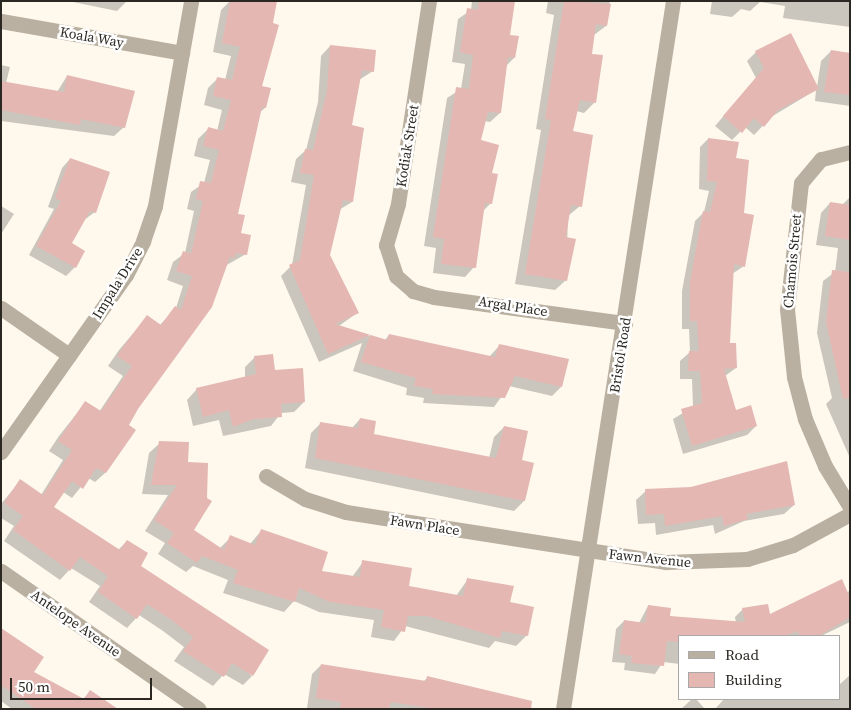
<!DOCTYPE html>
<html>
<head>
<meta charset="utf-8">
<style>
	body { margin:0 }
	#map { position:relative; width:851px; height:710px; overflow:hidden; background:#fef8ed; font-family:"Source Serif 4",serif }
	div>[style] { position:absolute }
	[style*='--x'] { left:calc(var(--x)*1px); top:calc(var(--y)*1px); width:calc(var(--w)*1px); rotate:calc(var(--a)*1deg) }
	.shadow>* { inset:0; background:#0003 }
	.building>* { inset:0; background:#e4b7b3 }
	.minor>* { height:15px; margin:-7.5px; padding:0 7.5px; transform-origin:7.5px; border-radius:7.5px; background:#bab0a1 }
	.tertiary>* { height:15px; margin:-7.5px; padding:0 7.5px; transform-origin:7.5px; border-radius:7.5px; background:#bab0a1 }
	span { translate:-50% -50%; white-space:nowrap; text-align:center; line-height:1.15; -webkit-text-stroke:5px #fff; paint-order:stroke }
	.street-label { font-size:14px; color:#2b2823 }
	.frame { position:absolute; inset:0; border:2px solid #2b2823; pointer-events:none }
	.legend { position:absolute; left:678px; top:635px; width:162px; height:65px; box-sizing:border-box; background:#fff; border:1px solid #aaa9a7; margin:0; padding:6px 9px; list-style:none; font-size:15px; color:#2b2823 }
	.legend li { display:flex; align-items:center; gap:10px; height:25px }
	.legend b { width:25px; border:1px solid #aaa9a7 }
	.scale { position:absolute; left:10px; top:678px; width:142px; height:22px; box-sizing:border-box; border:2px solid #2b2823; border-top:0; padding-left:6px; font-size:15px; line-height:18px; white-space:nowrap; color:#2b2823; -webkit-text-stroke:4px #fff; paint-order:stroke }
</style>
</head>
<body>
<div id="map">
	<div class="shadow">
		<i style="clip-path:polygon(68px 1px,127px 1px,117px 11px)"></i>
		<i style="clip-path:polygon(230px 1px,236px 1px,265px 108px,259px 113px,237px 215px,246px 254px,225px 266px,137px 408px,127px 425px,134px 430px,105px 473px,95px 482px,88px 478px,72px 498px,63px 492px,52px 508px,118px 550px,127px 541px,139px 566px,252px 676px,243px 685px,224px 674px,213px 686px,174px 661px,184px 647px,163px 631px,139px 615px,127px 628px,89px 602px,100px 586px,71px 568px,60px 580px,4px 541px,14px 526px,1px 518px,1px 504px,20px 481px,41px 495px,63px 460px,49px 451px,59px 436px,85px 403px,99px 412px,123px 376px,108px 366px,119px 350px,147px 317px,159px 326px,176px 308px,183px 286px,167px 280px,173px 262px,185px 253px,194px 211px,187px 209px,191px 192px,204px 183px,210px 160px,194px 156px,198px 139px,208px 129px,217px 131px,222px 110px,204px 105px,208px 88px,218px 78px,225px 80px,231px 56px,213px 52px,221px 10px)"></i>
		<i style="clip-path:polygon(472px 1px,514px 1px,509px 36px,514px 58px,505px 67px,500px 113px,490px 122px,484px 121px,479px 141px,491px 174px,491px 203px,482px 212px,474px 267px,465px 277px,433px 273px,436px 248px,424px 246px,447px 98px,461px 89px,465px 64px,452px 62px,458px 19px,471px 10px)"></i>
		<i style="clip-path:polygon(548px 1px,610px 1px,606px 26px,594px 35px,591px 55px,602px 56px,594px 103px,584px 113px,576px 111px,572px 132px,580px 206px,568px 216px,566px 280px,555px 290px,515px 284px,541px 130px,536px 129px,554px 15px,546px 13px)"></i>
		<i style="clip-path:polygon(712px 1px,850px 1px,850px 27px,783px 18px,785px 6px,760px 2px,750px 11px,741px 9px,732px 17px,710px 14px)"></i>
		<i style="clip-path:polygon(330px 46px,373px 71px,359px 80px,350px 126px,352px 202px,339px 210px,329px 256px,357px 313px,339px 326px,384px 341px,389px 335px,489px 357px,499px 346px,561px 387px,552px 396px,509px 386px,494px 407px,423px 403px,424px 398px,406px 395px,407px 388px,353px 371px,362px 343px,319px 362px,281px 276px,292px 265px,306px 185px,291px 182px,296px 159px,306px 150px,318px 102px,321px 56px)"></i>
		<i style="clip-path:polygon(831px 51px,850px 53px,850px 106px,815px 101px,816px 90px,771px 117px,754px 135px,745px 127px,732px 140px,715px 126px,756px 78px,747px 61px,756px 52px,817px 87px,821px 61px)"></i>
		<i style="clip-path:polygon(1px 65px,10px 67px,6px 83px,57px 92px,67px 76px,124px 127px,114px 136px,1px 121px)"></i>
		<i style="clip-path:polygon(708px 139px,735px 159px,743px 214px,744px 266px,732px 274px,729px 344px,736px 368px,725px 376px,735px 411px,756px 426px,747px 435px,683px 454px,673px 419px,693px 407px,692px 379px,680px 379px,680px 361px,690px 352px,689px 329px,682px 329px,682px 291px,695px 221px,704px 212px,709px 191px,699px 189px,700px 147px)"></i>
		<i style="clip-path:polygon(70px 159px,95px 212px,84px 220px,70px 244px,75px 267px,66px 276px,29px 255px,54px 209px,48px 207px,62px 168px)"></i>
		<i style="clip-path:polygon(849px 198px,850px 198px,850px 458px,826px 404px,832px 398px,817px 333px,823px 281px,835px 272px,838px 248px,816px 245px,821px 213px,830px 203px,842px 205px)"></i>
		<i style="clip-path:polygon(1px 206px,14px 214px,1px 234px)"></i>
		<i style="clip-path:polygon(255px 357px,304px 402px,294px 412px,281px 413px,271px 426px,223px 436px,219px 420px,193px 426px,187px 400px,197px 389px,245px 378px,245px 367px)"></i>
		<i style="clip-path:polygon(360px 419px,372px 436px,489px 458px,494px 437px,504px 427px,520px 461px,524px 501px,514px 511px,305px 468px,311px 433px,321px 423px,352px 428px)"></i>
		<i style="clip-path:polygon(160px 443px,187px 463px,192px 531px,220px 548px,231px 537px,250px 544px,261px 531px,320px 572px,352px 577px,363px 562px,407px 587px,456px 596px,468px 579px,509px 603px,532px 608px,526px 636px,516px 646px,495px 641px,489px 648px,405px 626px,394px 641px,371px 637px,374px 620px,319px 612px,294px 601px,284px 612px,223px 593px,228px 580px,193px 566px,186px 572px,158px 554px,165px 543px,145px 531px,168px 495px,142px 494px,149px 453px)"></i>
		<i style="clip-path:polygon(646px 491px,794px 505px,784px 514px,744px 521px,715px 534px,713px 525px,656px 535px,655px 523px,638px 524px,636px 500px)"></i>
		<i style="clip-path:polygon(850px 591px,850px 622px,821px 636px,680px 636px,680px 664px,663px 662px,655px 674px,624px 670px,625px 663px,612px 662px,616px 629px,624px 621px,639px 623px,648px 606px,668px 617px,736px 623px,735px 617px,743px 609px,769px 615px)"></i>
		<i style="clip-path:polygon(1px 635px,33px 672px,82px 700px,91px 691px,116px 709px,12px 709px,1px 701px)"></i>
		<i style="clip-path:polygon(321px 665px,423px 682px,427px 678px,519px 709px,307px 708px,312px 674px)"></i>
		<i style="clip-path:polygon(850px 675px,850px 709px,715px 709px,724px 699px,840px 699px,840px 684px)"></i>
		<i style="clip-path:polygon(692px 699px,696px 699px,705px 709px,681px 709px)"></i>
	</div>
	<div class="building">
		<i style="clip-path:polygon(230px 1px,277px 1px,273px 23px,279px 25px,262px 86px,271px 88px,266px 108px,262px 107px,238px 214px,245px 215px,241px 233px,251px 235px,247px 255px,236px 253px,235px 258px,230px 257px,212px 307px,138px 409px,129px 425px,136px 430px,106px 473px,96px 468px,83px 489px,72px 481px,54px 507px,120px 550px,127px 540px,148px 553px,141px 566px,269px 650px,253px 676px,232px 663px,224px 677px,183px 651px,193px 637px,173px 621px,147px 604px,137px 619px,98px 592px,108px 576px,80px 557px,70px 571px,13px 530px,23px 516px,4px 503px,20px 479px,43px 495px,72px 450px,58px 441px,69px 425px,85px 401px,101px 411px,132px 366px,117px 356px,129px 339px,147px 315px,161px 325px,175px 306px,181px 310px,192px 276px,176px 271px,183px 251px,191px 254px,203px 201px,196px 199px,200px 181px,211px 183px,219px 150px,203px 146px,208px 127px,223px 131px,231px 100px,213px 96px,217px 77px,232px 80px,240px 47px,222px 43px)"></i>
		<i style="clip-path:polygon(479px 1px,515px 1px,510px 35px,519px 36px,515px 58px,508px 57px,501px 113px,488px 112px,481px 140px,499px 145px,492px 173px,498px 174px,492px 204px,485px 203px,476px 268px,441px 264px,444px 239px,433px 237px,456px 87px,469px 89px,473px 55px,460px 52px,467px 8px,478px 10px)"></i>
		<i style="clip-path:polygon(564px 1px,611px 4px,607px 26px,596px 24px,592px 54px,603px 55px,596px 103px,580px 100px,573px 131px,593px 135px,582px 207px,571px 205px,566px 237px,576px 239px,567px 281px,525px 274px,551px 120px,545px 119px)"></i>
		<i style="clip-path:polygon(791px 33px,819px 89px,778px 110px,764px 127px,754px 118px,742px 133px,723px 116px,764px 68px,755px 51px)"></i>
		<i style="clip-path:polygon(330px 45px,376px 50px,374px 72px,362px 70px,352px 125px,364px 128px,353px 202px,343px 200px,330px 255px,359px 313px,335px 324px,387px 340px,389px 334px,495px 357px,499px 344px,569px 359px,562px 387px,515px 376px,505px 398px,432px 394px,433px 389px,414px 386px,416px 378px,361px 362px,370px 335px,328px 354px,289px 265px,300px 260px,314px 175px,300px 173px,305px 149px,313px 150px,327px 91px)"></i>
		<i style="clip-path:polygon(831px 50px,850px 53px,850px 95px,824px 92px)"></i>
		<i style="clip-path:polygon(67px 75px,135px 91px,125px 128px,81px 119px,80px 125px,1px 110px,1px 81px,64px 92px)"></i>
		<i style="clip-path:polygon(708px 138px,739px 142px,736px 158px,749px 160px,744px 213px,754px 215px,745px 267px,734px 264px,730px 343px,736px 343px,737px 368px,724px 369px,736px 410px,751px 405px,757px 426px,692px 446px,681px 409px,702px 403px,700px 371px,688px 371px,689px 351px,699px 351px,697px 321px,690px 321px,690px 282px,703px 211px,710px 212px,717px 182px,707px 181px)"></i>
		<i style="clip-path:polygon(70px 158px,110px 172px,96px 213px,90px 211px,72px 243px,85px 251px,76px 268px,36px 246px,61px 201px,55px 198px)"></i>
		<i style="clip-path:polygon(830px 202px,850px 205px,850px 240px,825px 236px)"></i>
		<i style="clip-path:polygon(832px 270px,850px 272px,850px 398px,843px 399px,826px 322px)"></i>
		<i style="clip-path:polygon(273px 354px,275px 370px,303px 368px,305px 402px,281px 404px,282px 417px,253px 419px,233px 427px,229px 410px,203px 417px,196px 388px,256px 374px,254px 356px)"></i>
		<i style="clip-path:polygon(360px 418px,376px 421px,374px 434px,496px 458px,504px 426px,528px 431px,522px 460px,534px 463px,525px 501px,315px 458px,320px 422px,358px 428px)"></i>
		<i style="clip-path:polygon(159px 441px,189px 442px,188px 462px,208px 463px,207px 498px,212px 501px,194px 530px,224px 550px,230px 535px,255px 545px,261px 529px,328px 552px,322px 571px,360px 577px,362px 560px,412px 568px,409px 586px,463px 596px,467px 578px,514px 586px,510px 602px,534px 607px,528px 636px,502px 631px,500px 638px,427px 616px,408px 616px,405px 632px,381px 627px,384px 610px,330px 602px,299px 588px,295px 602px,233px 583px,238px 570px,202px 556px,197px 563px,167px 543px,174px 533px,154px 520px,177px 485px,151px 485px)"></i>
		<i style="clip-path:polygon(787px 461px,795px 505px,746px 514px,748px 519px,724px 526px,722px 516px,665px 526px,664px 514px,646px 515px,645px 489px,691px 487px)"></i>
		<i style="clip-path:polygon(842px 579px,850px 598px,850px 617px,819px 636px,800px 636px,798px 631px,784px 636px,680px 636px,680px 642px,667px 641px,664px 666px,631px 663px,632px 656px,619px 654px,624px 620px,645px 623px,648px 605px,671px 608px,670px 616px,745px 622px,742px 608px,768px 604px,770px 614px)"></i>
		<i style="clip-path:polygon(1px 628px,44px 657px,34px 672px,84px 699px,90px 690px,118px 709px,36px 709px,1px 685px)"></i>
		<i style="clip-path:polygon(321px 664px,426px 681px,427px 676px,532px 701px,531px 709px,436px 709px,391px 702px,389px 709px,340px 709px,341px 702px,316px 698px)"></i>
	</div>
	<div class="minor">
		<i style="--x:429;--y:1;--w:205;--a:98.7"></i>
		<i style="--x:398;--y:204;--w:43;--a:106.3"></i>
		<i style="--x:386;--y:245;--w:33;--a:72"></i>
		<i style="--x:396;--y:276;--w:23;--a:41"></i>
		<i style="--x:413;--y:291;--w:22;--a:16"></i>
		<i style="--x:434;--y:297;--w:193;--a:7.8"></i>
		<i style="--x:1;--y:21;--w:184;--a:10"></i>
		<i style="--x:850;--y:152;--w:30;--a:166"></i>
		<i style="--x:821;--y:159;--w:31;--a:130"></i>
		<i style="--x:801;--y:183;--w:127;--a:96.3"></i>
		<i style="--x:787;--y:309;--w:68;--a:84.1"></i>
		<i style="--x:794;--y:377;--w:43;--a:75.3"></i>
		<i style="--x:805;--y:419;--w:51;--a:66.9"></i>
		<i style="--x:825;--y:466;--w:48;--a:58.6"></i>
		<i style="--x:1;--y:308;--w:83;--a:34.7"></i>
		<i style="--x:1;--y:452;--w:217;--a:-54.8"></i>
		<i style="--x:126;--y:275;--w:38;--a:-63"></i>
		<i style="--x:143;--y:241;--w:37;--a:-71"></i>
		<i style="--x:155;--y:206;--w:208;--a:-80"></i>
		<i style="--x:266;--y:476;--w:45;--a:30.5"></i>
		<i style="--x:305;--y:499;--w:43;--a:17.6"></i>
		<i style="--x:346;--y:512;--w:324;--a:8.9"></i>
		<i style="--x:666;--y:562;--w:81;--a:-2.1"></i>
		<i style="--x:747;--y:559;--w:48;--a:-16.9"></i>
		<i style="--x:793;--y:545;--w:65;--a:-28.5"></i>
		<i style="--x:1;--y:571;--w:241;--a:34.9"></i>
	</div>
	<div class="tertiary">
		<i style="--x:563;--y:709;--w:716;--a:-81.17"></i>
	</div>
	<div class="street-label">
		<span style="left:92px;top:37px;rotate:10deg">Koala Way</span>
		<span style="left:407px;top:146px;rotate:-81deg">Kodiak Street</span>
		<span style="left:792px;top:261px;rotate:-85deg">Chamois Street</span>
		<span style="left:117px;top:283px;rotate:-58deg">Impala Drive</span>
		<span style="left:513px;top:306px;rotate:9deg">Argal Place</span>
		<span style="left:620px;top:355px;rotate:-81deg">Bristol Road</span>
		<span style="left:425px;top:525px;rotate:9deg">Fawn Place</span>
		<span style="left:650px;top:558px;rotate:6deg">Fawn Avenue</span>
		<span style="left:76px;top:623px;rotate:35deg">Antelope Avenue</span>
	</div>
	<div class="frame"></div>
	<ul class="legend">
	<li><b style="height:6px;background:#bab0a1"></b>Road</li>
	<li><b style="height:14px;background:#e4b7b3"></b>Building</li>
	</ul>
	<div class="scale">50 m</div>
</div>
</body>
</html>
